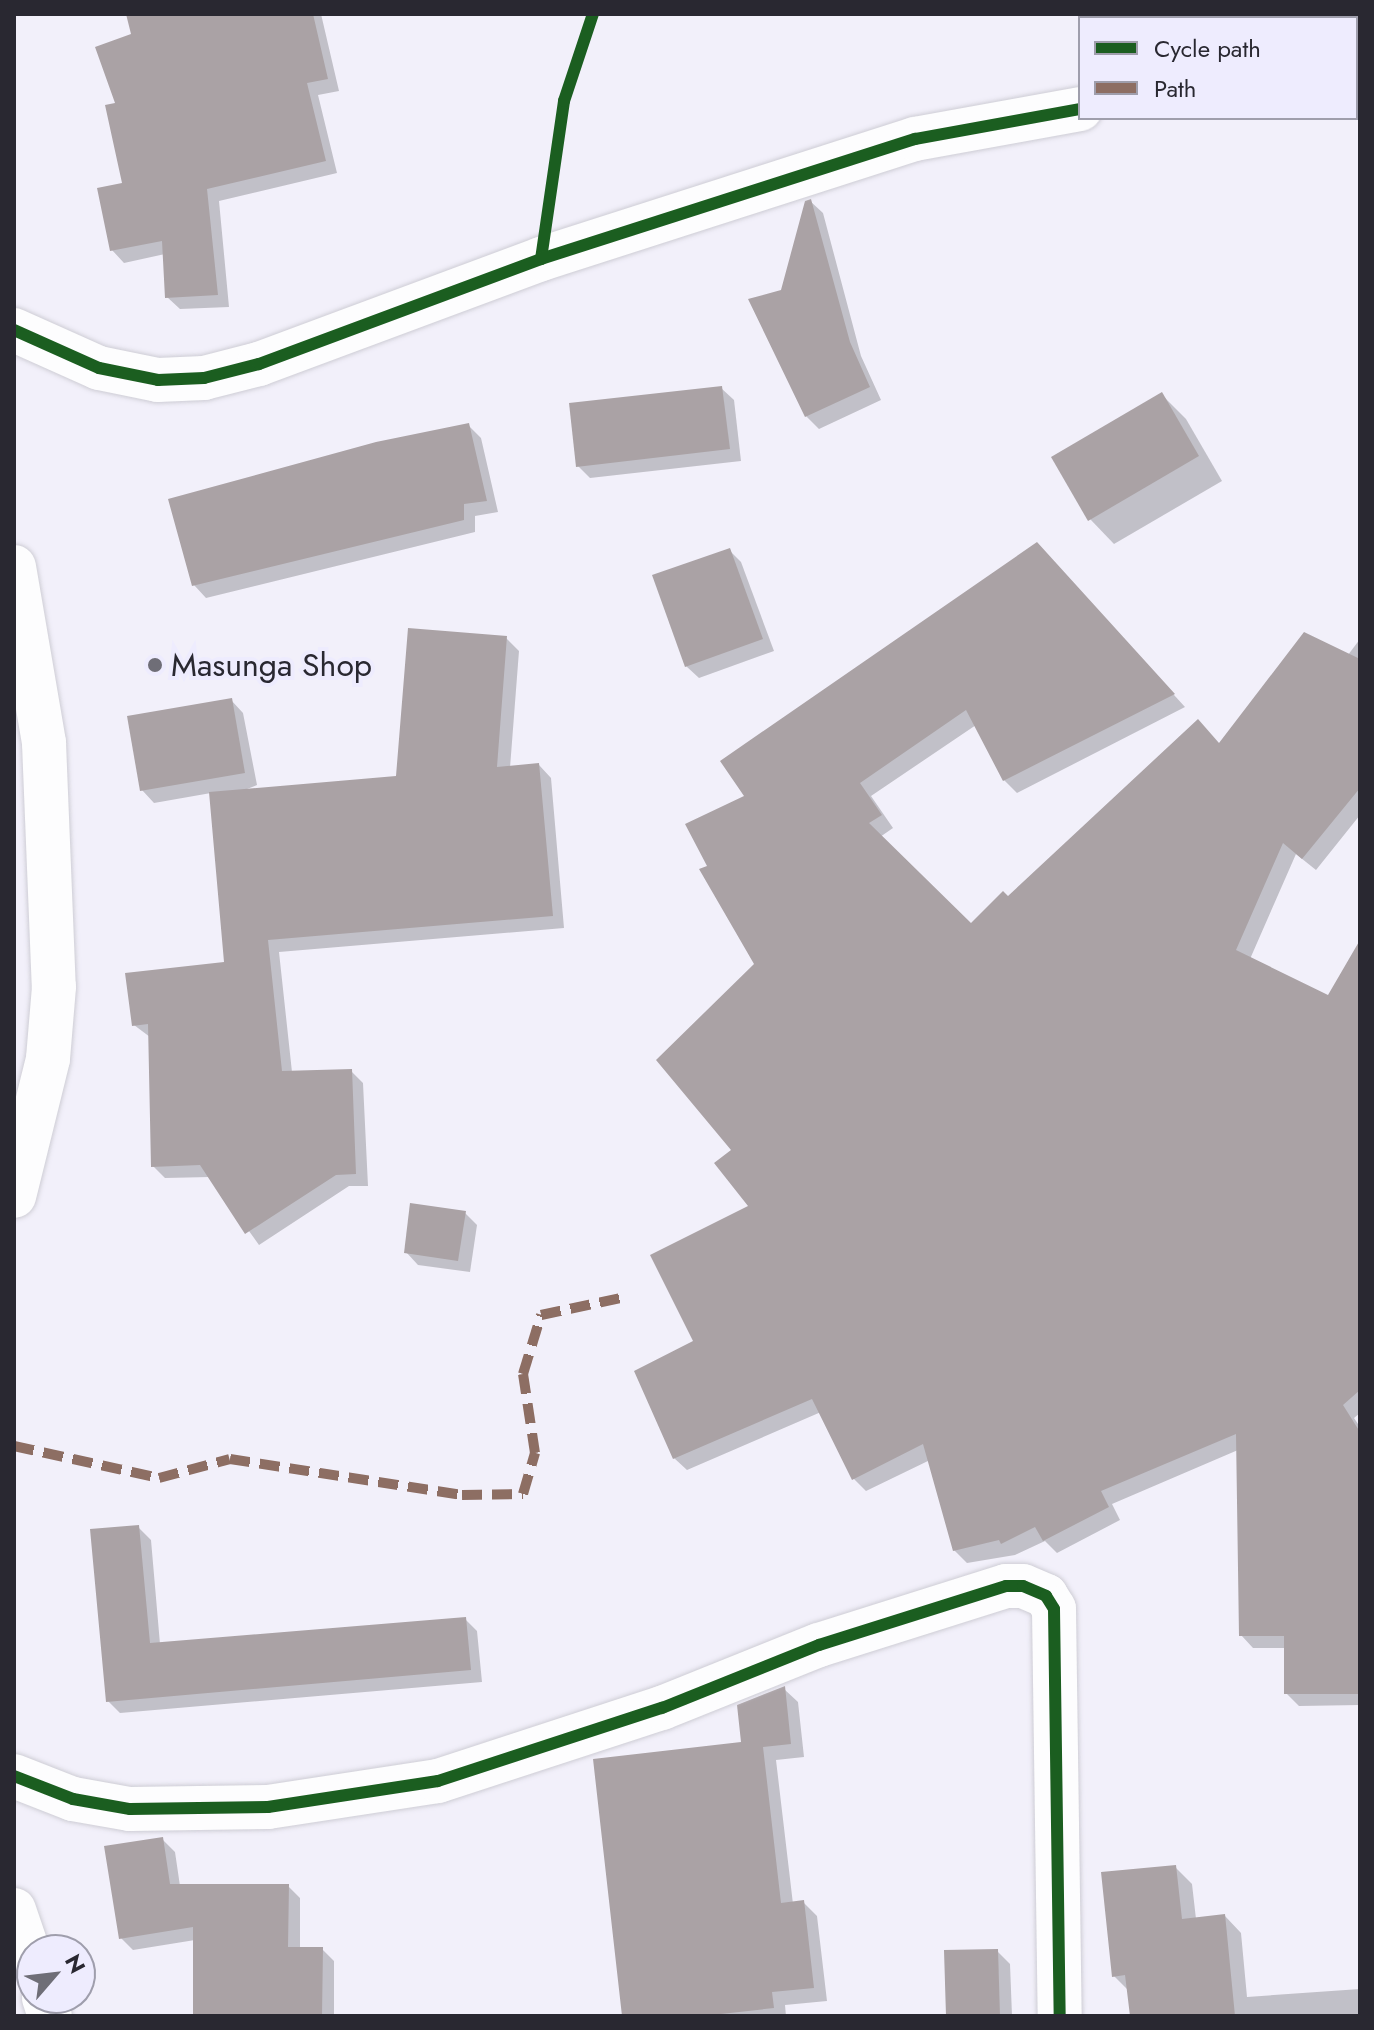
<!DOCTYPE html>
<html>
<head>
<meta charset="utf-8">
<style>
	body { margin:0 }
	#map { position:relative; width:1374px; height:2030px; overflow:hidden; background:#f2f0fa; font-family:Jost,sans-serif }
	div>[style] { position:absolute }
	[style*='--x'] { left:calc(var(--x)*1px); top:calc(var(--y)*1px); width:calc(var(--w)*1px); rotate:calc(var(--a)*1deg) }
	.shadow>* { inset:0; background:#0003 }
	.building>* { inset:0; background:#aaa2a5 }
	.roads { filter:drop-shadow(0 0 2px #cecdd5) drop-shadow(0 0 2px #cecdd5) }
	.minor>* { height:44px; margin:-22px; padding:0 22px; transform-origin:22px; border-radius:22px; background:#fdfdfe }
	.quiet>* { height:10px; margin-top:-5px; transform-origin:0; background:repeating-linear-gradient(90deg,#8d6e63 0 20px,transparent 0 30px) }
	.cycleway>* { height:12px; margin:-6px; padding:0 6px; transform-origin:6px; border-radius:6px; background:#1b5e20 }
	.dots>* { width:22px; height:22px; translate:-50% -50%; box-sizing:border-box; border:4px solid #eeecfe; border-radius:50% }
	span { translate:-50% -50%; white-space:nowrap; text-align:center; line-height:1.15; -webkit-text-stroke:8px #eeecfe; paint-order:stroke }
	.poi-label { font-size:32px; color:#292831 }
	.left { translate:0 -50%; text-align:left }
	.frame { position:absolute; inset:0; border:16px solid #292831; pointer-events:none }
	.legend { position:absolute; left:1078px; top:16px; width:280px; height:104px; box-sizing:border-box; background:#eeecfe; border:2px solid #9f9eac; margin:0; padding:10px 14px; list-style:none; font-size:24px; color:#292831 }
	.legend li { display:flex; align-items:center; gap:16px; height:40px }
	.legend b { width:40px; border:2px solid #9f9eac }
	.north { position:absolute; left:16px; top:1934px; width:80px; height:80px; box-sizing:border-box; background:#eeecfe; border:2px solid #9f9eac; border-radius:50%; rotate:62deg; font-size:22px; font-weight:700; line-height:32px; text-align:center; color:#292831 }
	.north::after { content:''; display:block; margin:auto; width:28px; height:36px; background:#6f6e77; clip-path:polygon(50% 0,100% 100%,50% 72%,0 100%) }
</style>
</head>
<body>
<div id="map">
	<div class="shadow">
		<i style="clip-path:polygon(128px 14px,321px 14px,339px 91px,318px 95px,337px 173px,219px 201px,229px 307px,180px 309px,167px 297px,165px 254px,124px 263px,112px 250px,124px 185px,117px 105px,133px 35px)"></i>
		<i style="clip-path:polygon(1319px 14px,1360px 14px,1360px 48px,1356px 18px)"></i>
		<i style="clip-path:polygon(810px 201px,823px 213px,861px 356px,881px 400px,819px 429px,806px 416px)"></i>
		<i style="clip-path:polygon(721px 388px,734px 400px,741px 461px,590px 478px,578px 466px)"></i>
		<i style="clip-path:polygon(1162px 395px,1186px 419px,1222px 481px,1114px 544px,1090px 519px)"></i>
		<i style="clip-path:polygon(468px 425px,481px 438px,498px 512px,475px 516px,475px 532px,206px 598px,194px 585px)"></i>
		<i style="clip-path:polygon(729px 550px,741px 562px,774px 651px,699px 678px,686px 666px)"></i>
		<i style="clip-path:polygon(1049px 558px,1185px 707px,1017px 793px,1004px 780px,976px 725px,871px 796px,893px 828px,880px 837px,971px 926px,1348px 655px,1360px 639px,1360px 815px,1316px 870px,1296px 854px,1250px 959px,1328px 998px,1360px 944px,1360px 1413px,1354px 1418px,1360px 1427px,1360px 1705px,1299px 1706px,1286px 1693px,1286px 1648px,1253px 1648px,1241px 1635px,1238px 1450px,1112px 1504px,1120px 1520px,1057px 1553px,1045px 1541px,1015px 1555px,967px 1563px,954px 1550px,930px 1460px,866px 1491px,854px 1479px,821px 1412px,687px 1470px,674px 1458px,695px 1342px,751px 1206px,734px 1151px,756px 965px,709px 868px,747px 797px)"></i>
		<i style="clip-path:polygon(506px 638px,519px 651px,510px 768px,539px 765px,551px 778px,564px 928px,279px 952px,292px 1072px,351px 1071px,363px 1083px,368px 1186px,349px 1186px,259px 1245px,210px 1177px,165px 1178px,153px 1166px,150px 1037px,134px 1025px,227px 964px,211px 793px,154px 803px,142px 790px,231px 700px,243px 713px,257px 785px,242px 791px,398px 777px)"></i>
		<i style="clip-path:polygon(465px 1213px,477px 1225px,470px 1272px,418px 1265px,406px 1252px)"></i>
		<i style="clip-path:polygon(138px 1527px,151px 1540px,160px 1644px,465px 1619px,477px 1631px,482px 1682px,120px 1713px,108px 1701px)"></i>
		<i style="clip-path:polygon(784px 1689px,798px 1702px,804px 1757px,776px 1760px,793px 1904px,803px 1902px,817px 1916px,827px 2001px,785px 2005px,786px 2016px,624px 2016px,743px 1743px)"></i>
		<i style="clip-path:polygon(162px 1839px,175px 1852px,180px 1886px,288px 1886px,300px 1898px,300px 1949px,322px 1949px,334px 1961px,334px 2016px,195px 2016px,195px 1940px,133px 1950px,121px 1938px)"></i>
		<i style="clip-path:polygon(1175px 1867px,1192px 1884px,1196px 1919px,1225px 1916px,1241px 1933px,1247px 1997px,1360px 1989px,1360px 2016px,1132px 2016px,1129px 1991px,1114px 1976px)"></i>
		<i style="clip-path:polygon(997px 1951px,1010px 1964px,1012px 2016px,948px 2016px)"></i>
	</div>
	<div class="building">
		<i style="clip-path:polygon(126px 14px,313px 14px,328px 79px,307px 83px,326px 161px,207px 189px,218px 295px,165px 298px,162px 241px,110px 251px,97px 188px,122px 183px,105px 105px,115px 103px,95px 47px,131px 34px)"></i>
		<i style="clip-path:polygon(811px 199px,850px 342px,870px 387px,805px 417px,748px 299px,781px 290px,805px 201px)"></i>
		<i style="clip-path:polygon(722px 386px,730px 449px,576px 467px,569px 403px)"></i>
		<i style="clip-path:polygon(1162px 392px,1199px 456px,1088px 521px,1051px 457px)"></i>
		<i style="clip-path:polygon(469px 423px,487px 501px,464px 504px,464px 520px,192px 586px,168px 499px,376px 442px)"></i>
		<i style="clip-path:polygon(1037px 542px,1175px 694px,1003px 781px,966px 710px,860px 783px,882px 815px,869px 823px,971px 923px,1003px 891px,1008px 896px,1198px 719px,1219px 743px,1304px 632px,1360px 659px,1360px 788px,1302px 859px,1283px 843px,1236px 950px,1328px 995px,1360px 940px,1360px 1390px,1343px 1405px,1360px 1432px,1360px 1694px,1284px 1694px,1284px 1636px,1239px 1636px,1236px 1434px,1101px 1491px,1109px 1507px,1043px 1541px,1035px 1527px,1001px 1544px,999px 1540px,953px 1551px,923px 1444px,852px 1480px,812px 1399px,673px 1459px,634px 1371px,693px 1341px,650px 1255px,748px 1206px,714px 1163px,731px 1150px,656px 1060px,754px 964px,699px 869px,707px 866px,685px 824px,744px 796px,720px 761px)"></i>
		<i style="clip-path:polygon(730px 548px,763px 639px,685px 667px,652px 575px)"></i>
		<i style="clip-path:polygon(408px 628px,507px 636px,497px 767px,539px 763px,553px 916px,268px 940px,282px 1071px,352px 1069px,356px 1174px,336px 1175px,245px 1234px,200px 1165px,151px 1167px,148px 1024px,132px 1026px,125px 973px,224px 962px,209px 792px,396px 776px)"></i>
		<i style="clip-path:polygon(232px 698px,245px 773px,140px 791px,127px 716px)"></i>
		<i style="clip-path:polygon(410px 1203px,466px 1211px,458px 1261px,404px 1253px)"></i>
		<i style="clip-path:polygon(139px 1525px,150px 1643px,466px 1617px,471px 1670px,106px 1702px,90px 1529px)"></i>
		<i style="clip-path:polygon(785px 1686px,791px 1744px,763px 1747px,781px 1903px,804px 1900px,814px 1988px,772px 1992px,774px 2008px,703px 2016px,622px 2016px,593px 1759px,741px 1742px,737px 1705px)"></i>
		<i style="clip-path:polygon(163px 1837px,170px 1884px,289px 1884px,288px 1947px,323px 1947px,322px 2016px,193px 2016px,193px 1927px,119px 1939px,104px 1846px)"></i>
		<i style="clip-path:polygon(1176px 1865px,1182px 1919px,1225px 1914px,1235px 2016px,1130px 2016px,1125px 1975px,1112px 1977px,1101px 1872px)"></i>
		<i style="clip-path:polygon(998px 1949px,1000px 2016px,946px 2016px,944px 1950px)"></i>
	</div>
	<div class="roads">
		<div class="minor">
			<i style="--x:14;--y:330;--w:93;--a:24.1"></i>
			<i style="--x:99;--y:368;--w:60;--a:11.5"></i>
			<i style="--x:158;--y:380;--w:46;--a:-2.5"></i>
			<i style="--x:204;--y:378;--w:57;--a:-14.3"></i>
			<i style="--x:259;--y:364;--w:301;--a:-20.4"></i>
			<i style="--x:541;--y:259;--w:393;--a:-17.8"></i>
			<i style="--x:915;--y:139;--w:168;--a:-10.3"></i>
			<i style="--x:14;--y:567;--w:179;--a:80.3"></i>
			<i style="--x:44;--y:743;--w:244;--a:87.7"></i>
			<i style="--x:54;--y:987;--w:72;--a:94.8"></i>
			<i style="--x:48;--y:1059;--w:141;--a:103.9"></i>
			<i style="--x:14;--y:1776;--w:63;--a:21.3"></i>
			<i style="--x:73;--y:1799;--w:58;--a:10"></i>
			<i style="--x:130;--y:1809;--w:138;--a:-0.8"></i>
			<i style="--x:268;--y:1807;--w:172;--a:-8.7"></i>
			<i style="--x:438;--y:1781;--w:236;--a:-18.1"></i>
			<i style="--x:662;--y:1708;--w:169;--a:-21.9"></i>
			<i style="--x:819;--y:1645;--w:196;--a:-17.5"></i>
			<i style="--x:1006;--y:1586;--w:17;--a:0"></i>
			<i style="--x:1023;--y:1586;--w:25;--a:23"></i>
			<i style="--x:1046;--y:1596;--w:15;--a:58"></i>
			<i style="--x:1054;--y:1609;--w:407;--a:89.2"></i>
			<i style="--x:14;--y:1910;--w:56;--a:71.2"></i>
			<i style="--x:44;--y:1998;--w:19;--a:72"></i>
		</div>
	</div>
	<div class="quiet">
		<i style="--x:14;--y:1446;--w:148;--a:12.4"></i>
		<i style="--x:159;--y:1478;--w:73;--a:-15"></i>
		<i style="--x:230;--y:1459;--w:235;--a:8.8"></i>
		<i style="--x:462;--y:1495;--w:61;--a:-0.9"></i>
		<i style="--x:523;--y:1494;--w:43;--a:-73.7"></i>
		<i style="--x:535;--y:1453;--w:80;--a:-98.6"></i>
		<i style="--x:523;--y:1374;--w:62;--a:-73"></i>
		<i style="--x:541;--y:1315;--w:81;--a:-12.1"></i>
	</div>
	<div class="cycleway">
		<i style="--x:541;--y:259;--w:160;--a:-81.7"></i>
		<i style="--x:564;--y:101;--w:92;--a:-71.6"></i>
		<i style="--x:14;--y:330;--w:93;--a:24.1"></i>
		<i style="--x:99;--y:368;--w:60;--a:11.5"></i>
		<i style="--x:158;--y:380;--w:46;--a:-2.5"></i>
		<i style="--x:204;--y:378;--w:57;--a:-14.3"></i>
		<i style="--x:259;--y:364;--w:301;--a:-20.4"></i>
		<i style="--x:541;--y:259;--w:393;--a:-17.8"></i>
		<i style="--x:915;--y:139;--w:168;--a:-10.3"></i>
		<i style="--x:14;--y:1776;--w:63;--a:21.3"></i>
		<i style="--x:73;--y:1799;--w:58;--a:10"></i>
		<i style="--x:130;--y:1809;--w:138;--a:-0.8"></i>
		<i style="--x:268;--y:1807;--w:172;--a:-8.7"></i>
		<i style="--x:438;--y:1781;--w:236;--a:-18.1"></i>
		<i style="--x:662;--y:1708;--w:169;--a:-21.9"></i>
		<i style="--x:819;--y:1645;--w:196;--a:-17.5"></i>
		<i style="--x:1006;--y:1586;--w:17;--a:0"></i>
		<i style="--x:1023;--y:1586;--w:25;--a:23"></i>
		<i style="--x:1046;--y:1596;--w:15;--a:58"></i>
		<i style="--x:1054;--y:1609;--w:407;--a:89.2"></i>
	</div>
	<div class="dots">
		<i style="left:155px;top:665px;background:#6f6e77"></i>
	</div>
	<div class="poi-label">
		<span class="left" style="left:171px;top:665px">Masunga Shop</span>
	</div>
	<div class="frame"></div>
	<ul class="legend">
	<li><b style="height:10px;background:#1b5e20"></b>Cycle path</li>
	<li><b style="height:10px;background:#8d6e63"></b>Path</li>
	</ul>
	<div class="north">N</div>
</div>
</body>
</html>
